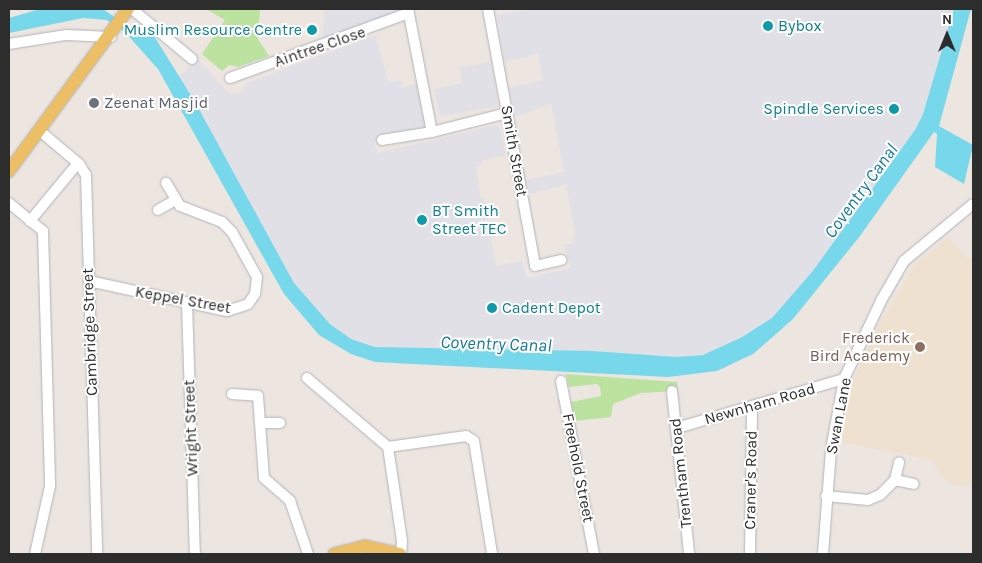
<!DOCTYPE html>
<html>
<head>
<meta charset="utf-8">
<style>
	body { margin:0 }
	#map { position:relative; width:982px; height:563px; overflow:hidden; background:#ede6e0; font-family:Karla,sans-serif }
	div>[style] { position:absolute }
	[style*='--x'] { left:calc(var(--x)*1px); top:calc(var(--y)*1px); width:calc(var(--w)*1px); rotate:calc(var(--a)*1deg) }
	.industrial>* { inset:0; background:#e1e0e7 }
	.education>* { inset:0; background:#eee1d0 }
	.green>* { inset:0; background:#bce29f }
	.water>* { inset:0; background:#77d8eb }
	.roads { filter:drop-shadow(0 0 1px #b0b3bc) drop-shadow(0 0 1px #b0b3bc) }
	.minor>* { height:10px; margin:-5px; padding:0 5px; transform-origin:5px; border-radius:5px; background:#fff }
	.major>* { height:12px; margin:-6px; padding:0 6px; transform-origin:6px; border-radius:6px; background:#ecbf66 }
	.dots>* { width:14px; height:14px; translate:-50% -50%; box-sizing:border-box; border:2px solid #fff; border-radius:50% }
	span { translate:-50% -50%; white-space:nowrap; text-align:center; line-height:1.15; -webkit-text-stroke:4px #fff; paint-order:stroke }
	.culture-label { font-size:16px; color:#0d838f }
	.left { translate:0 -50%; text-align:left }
	.right { translate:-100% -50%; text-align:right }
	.street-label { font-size:16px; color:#2d2d2d }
	.worship-label { font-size:16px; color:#5b616d }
	.education-label { font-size:16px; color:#785e54 }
	.water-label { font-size:18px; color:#137a9b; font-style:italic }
	.frame { position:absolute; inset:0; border:10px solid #2d2d2d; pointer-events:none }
	.north { position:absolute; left:922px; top:10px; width:50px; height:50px; -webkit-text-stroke:4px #fff; paint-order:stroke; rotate:0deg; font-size:14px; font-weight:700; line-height:20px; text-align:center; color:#2d2d2d }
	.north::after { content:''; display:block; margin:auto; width:18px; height:22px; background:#2d2d2d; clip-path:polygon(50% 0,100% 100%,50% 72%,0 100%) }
</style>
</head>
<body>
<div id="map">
	<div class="industrial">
		<i style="clip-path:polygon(325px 9px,399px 9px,393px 15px,322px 41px)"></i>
		<i style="clip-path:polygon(529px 9px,954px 9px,923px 114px,915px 130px,812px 272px,772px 318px,742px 336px,703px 355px,675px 357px,593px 351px,387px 349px,351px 339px,319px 314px,294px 283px,179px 76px,198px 59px,229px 93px,242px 93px,246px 83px,376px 35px,388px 82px,401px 80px,402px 87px,417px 84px,426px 128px,374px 141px,377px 153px,496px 125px,500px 128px,506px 155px,481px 161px,483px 165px,476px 167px,481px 198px,484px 198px,496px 266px,522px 261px,527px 278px,571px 268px,564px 245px,573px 243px,575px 230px,566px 185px,530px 194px,526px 180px,564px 172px,551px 104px,515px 117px,509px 88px,543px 80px,538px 54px,505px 62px,497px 15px)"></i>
		<i style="clip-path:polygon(491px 62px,498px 106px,440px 117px,434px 89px,462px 83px,459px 67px)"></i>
	</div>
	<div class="education">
		<i style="clip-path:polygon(948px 237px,966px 257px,973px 257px,973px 486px,949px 484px,931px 460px,842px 442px,850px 388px,875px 332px,913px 266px)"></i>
	</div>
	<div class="green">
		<i style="clip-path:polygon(206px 9px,260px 9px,258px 39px,269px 56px,238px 67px,229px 65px,222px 71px,202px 54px,225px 20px)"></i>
		<i style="clip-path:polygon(566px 374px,677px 382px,678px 391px,641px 393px,613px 404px,611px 417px,575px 421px,571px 402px,601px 396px,600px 387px,597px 384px,569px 387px)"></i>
	</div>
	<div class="water">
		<i style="clip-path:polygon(40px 9px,103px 9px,129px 27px,151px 31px,195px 102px,294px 283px,330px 324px,351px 339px,375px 347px,593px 351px,676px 357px,703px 355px,742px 337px,772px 318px,812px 272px,915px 130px,923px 114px,954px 9px,971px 9px,939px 126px,973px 145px,964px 184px,935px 167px,937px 134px,934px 132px,860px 236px,793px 319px,753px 354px,717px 371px,668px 377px,375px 362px,351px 354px,319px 335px,284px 294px,158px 69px,125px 32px,107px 20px,83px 18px,9px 33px,9px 18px)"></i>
	</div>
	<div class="roads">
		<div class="minor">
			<i style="--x:132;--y:9;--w:78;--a:39.8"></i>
			<i style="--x:408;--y:9;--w:125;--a:79"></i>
			<i style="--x:488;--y:9;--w:261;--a:79.6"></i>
			<i style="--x:535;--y:266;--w:27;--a:-13"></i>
			<i style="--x:9;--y:44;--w:58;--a:-9"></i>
			<i style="--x:66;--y:35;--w:45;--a:2.5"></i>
			<i style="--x:230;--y:78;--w:190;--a:-20"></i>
			<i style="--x:40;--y:131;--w:51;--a:40.2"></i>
			<i style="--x:79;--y:164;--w:13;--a:58"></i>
			<i style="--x:86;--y:175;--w:379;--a:88.3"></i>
			<i style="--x:382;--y:140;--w:51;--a:-9.1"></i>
			<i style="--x:432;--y:132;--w:77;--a:-14.2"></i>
			<i style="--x:9;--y:203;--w:44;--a:39.5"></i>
			<i style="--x:43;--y:231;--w:255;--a:88.4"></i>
			<i style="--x:50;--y:486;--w:70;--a:102.4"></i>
			<i style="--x:158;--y:210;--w:20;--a:-30"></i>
			<i style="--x:30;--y:221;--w:75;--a:-50.4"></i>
			<i style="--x:89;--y:281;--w:141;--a:12.3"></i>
			<i style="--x:227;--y:311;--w:22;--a:-18"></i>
			<i style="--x:248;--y:304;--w:12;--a:-55"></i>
			<i style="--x:255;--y:294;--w:17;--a:-83"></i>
			<i style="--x:257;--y:277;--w:51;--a:-119.1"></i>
			<i style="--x:232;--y:232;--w:14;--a:-135"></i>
			<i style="--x:222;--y:222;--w:45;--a:-159.1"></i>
			<i style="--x:180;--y:206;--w:27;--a:-121"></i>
			<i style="--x:187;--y:303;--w:251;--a:88.2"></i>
			<i style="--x:307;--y:378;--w:106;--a:40.4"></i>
			<i style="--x:388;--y:447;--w:95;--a:81.5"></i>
			<i style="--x:402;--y:541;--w:13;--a:94"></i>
			<i style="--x:561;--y:381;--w:176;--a:79.2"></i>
			<i style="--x:672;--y:391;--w:164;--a:84"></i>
			<i style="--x:232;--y:394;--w:26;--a:4"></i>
			<i style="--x:258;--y:396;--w:82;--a:85.8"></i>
			<i style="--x:264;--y:478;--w:35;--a:41"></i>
			<i style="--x:290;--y:501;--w:56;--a:71.2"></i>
			<i style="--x:261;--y:423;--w:19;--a:0"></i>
			<i style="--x:677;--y:428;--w:174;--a:-16.4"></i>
			<i style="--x:388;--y:447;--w:79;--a:-8"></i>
			<i style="--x:466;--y:436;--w:9;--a:32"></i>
			<i style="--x:474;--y:441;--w:114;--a:80.9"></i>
			<i style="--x:895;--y:480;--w:19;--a:12"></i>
			<i style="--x:826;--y:496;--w:42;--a:5.4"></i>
			<i style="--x:868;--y:500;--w:13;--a:-23"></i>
			<i style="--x:880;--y:495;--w:21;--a:-45"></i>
			<i style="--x:895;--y:480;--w:18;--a:-77"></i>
			<i style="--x:750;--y:554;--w:148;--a:-89.2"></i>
			<i style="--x:823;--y:554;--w:104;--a:-85.6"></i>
			<i style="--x:831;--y:450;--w:72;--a:-79.6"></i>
			<i style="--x:844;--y:379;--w:89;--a:-64.6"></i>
			<i style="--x:882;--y:299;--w:44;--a:-59.9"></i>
			<i style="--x:904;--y:261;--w:89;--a:-39.6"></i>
		</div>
		<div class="major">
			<i style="--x:9;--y:171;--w:201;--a:-53.7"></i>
			<i style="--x:334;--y:554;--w:32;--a:-14"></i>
			<i style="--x:365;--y:546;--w:36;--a:13"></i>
		</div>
	</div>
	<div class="dots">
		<i style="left:768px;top:26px;background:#0f9aa8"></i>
		<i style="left:312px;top:30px;background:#0f9aa8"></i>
		<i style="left:94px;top:103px;background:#6b7280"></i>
		<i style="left:894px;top:109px;background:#0f9aa8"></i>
		<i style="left:422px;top:220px;background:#0f9aa8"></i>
		<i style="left:492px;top:308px;background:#0f9aa8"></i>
		<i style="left:920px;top:347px;background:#8d6e63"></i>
	</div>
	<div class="culture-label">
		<span class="left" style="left:778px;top:26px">Bybox</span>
		<span class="right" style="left:302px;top:30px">Muslim Resource Centre</span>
		<span class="right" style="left:884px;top:109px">Spindle Services</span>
		<span class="left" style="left:432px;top:220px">BT Smith<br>Street TEC</span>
		<span class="left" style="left:502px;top:308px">Cadent Depot</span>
	</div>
	<div class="street-label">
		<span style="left:320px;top:47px;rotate:-19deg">Aintree Close</span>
		<span style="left:514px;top:151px;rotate:80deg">Smith Street</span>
		<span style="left:183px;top:300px;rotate:10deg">Keppel Street</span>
		<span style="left:90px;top:332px;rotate:-92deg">Cambridge Street</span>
		<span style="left:760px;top:404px;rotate:-16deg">Newnham Road</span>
		<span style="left:839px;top:416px;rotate:-79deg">Swan Lane</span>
		<span style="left:191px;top:428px;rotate:-92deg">Wright Street</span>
		<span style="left:578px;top:468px;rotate:79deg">Freehold Street</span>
		<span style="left:681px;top:473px;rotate:-96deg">Trentham Road</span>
		<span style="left:751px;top:480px;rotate:-89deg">Craner's Road</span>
	</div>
	<div class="worship-label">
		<span class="left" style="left:104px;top:103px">Zeenat Masjid</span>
	</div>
	<div class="education-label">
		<span class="right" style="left:910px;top:347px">Frederick<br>Bird Academy</span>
	</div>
	<div class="water-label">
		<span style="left:861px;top:191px;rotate:-54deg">Coventry Canal</span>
		<span style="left:496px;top:344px;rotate:2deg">Coventry Canal</span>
	</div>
	<div class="frame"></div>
	<div class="north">N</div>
</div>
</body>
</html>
